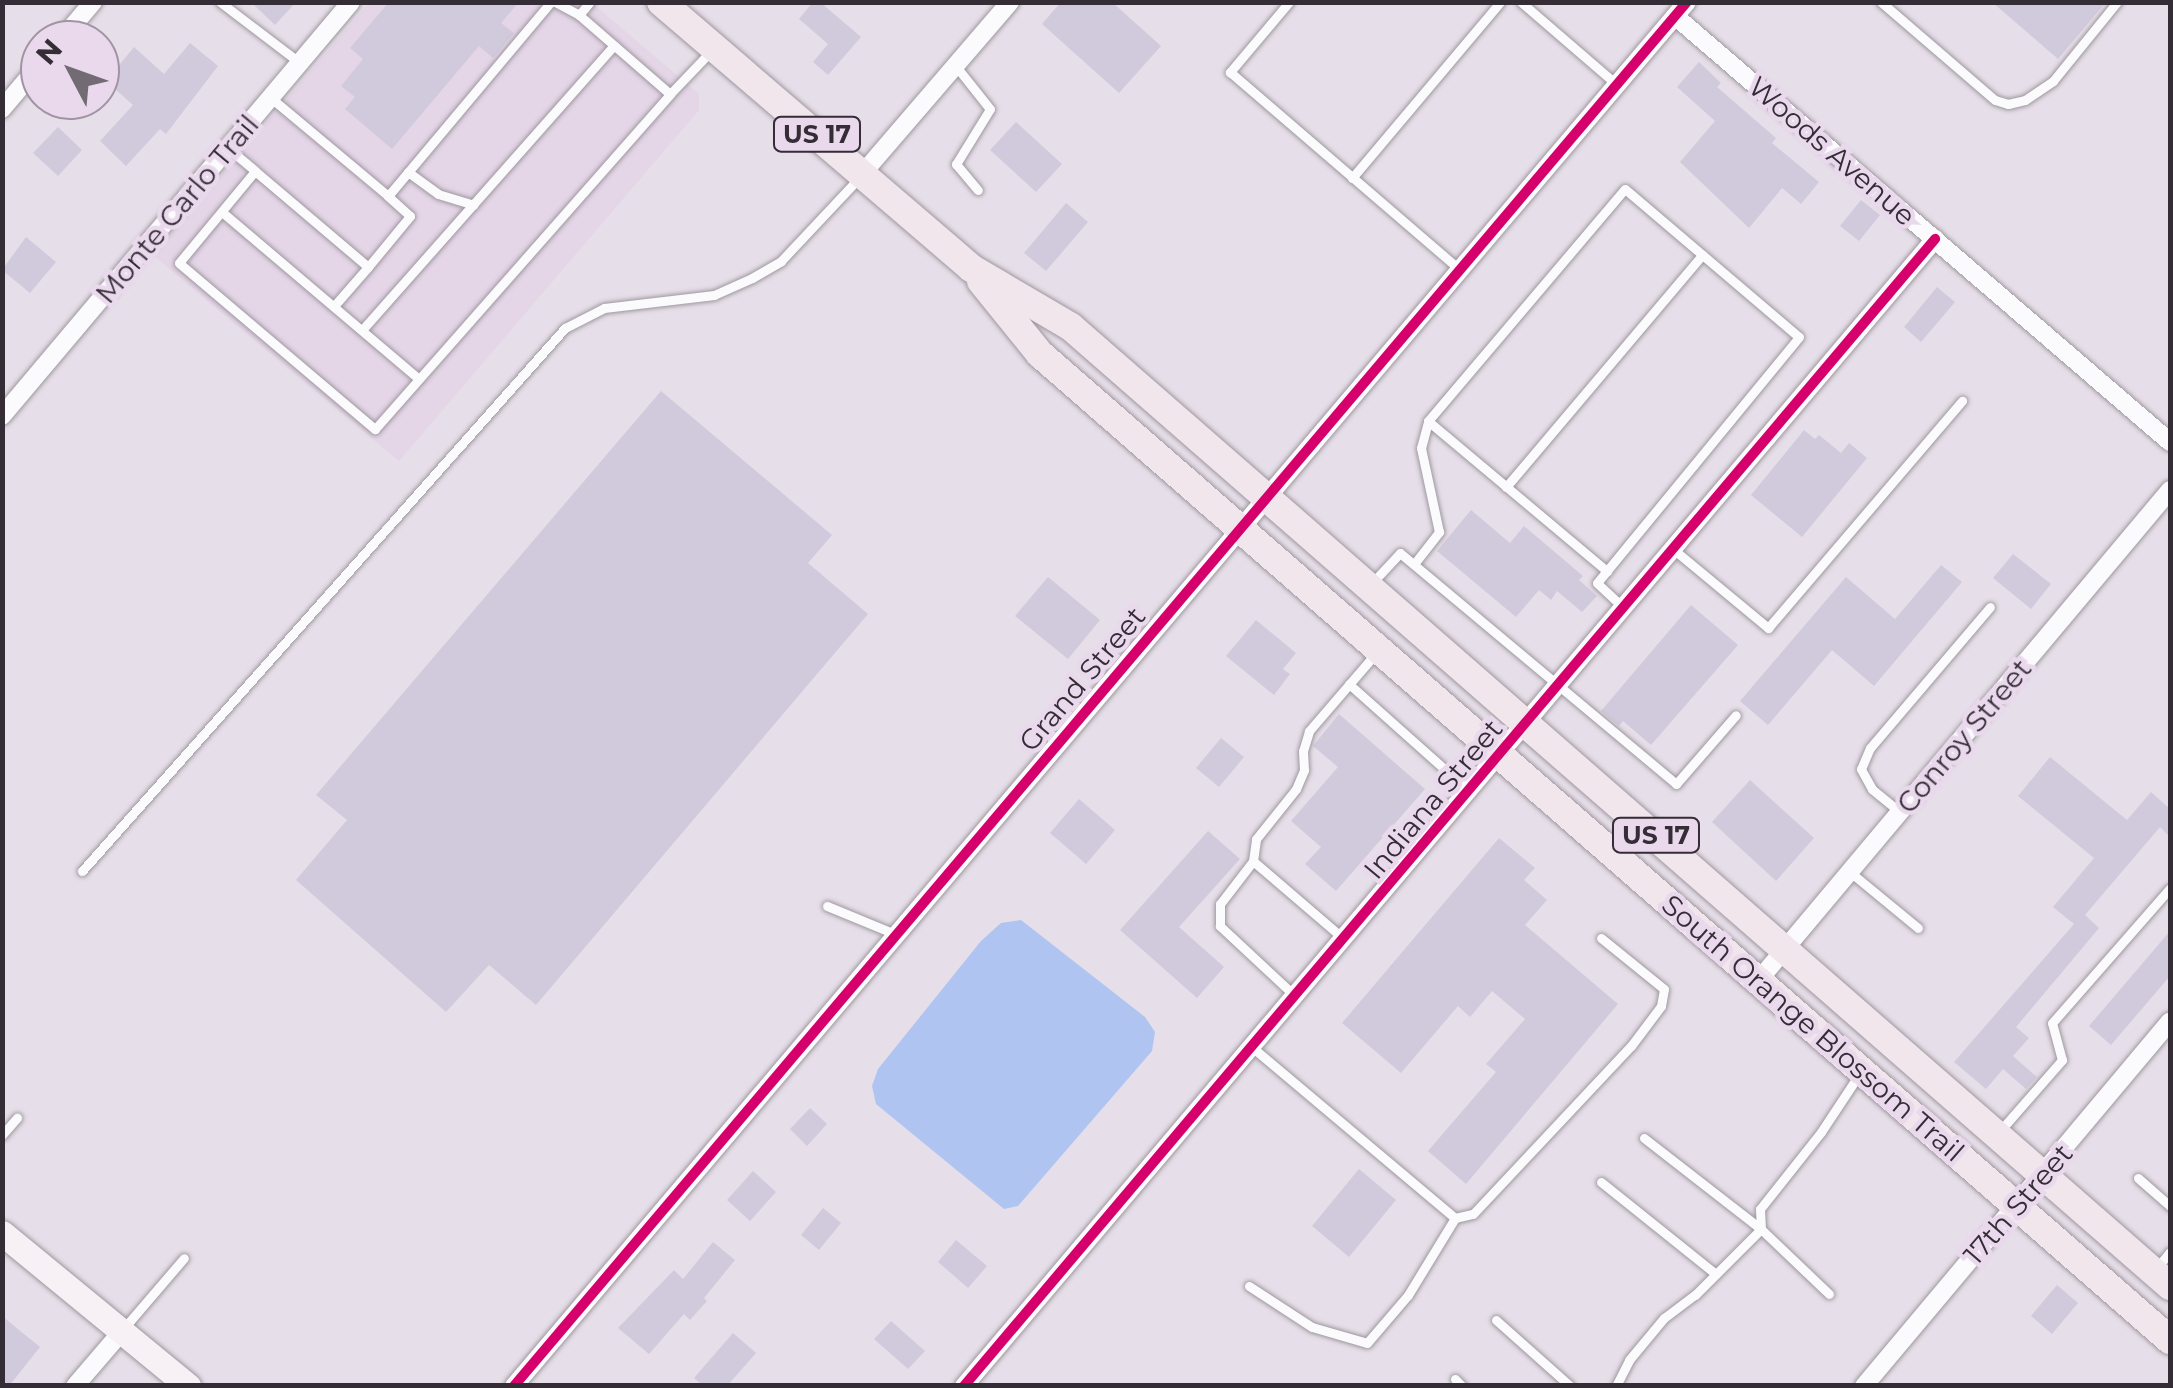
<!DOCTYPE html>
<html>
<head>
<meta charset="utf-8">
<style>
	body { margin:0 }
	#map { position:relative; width:2173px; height:1388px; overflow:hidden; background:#e6dee8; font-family:Montserrat,sans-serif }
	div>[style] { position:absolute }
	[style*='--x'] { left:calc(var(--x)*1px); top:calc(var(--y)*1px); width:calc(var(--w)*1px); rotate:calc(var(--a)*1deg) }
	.built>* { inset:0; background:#e4d5e7 }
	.water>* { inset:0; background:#b0c4f1 }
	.building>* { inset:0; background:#d1cadc }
	.roads { filter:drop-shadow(0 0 2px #9e989f) drop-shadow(0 0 2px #9e989f) }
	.lane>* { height:9px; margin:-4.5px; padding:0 4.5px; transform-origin:4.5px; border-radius:4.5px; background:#fbfafc }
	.street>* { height:18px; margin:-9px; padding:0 9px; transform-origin:9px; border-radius:9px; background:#fbfafc }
	.secondary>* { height:25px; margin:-12.5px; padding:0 12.5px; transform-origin:12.5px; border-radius:12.5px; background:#f7f1f5 }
	.primary>* { height:28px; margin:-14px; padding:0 14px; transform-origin:14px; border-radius:14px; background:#f2e6ed }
	.cycleway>* { height:10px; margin:-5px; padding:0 5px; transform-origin:5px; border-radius:5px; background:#d6006c }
	span { translate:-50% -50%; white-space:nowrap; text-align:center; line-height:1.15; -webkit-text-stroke:9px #ead9ed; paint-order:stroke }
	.shield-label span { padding:2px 8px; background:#ead9ed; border:2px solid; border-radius:8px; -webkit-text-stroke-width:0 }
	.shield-label { font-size:25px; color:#342d35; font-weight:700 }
	.street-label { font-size:28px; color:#342d35 }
	.frame { position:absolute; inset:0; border:5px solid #342d35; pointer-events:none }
	.north { position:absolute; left:20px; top:20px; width:100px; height:100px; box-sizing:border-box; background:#ead9ed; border:2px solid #a194a3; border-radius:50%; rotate:311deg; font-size:28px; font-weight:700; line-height:40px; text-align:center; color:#342d35 }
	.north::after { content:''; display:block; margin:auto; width:35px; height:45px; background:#726b74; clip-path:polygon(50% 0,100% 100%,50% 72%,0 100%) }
</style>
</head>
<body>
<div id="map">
	<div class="built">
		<i style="clip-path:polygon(369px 3px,592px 3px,699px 94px,699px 110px,399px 461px,153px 255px)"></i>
	</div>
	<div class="water">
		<i style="clip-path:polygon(1021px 920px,1145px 1017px,1155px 1032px,1152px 1051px,1018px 1206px,1004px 1209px,876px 1104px,872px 1086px,878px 1069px,981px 941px,1001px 923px)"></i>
	</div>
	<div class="building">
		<i style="clip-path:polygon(251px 2px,296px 2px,275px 25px)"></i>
		<i style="clip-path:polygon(389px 2px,519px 2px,501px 23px,514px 33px,493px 58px,479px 46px,392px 149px,345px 109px,355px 97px,341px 86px,363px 59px,350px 48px)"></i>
		<i style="clip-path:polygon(813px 2px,820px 2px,861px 37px,828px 75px,813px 62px,828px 44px,799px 19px)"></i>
		<i style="clip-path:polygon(1061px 2px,1112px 2px,1161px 46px,1119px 93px,1042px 24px)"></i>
		<i style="clip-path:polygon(1992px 2px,2106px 2px,2058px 59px)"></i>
		<i style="clip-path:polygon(190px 43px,218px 66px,166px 134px,160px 129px,126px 166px,100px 141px,133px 105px,106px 81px,134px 47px,164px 74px)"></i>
		<i style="clip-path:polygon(1699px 62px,1721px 83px,1717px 87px,1776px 138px,1772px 143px,1819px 182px,1801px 204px,1782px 188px,1749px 228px,1680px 162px,1715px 121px,1677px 87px)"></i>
		<i style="clip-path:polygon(1016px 122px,1062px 164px,1036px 192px,990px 150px)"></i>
		<i style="clip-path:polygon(58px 127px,82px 150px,58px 176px,33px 153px)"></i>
		<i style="clip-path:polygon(1861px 200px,1880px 215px,1859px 241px,1840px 226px)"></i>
		<i style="clip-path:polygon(1066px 203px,1088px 222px,1046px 271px,1024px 253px)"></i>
		<i style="clip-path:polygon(26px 237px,56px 262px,30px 293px,2px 270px)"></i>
		<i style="clip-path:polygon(1937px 287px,1955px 302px,1921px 342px,1904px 327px)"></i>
		<i style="clip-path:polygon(661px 391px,832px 535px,808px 563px,868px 614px,536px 1005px,489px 965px,446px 1012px,296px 880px,347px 820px,316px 795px)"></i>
		<i style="clip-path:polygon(1804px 430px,1815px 439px,1819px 435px,1841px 453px,1849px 443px,1867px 458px,1802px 537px,1751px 495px)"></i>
		<i style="clip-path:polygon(1471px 510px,1510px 543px,1524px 526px,1583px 576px,1579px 580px,1597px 596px,1582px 612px,1557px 591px,1551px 600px,1539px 590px,1516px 617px,1437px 551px)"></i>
		<i style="clip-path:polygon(2013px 554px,2051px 584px,2031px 609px,1993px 578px)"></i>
		<i style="clip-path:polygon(1941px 565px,1962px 582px,1874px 686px,1832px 650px,1768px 725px,1740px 701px,1846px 577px,1895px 619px)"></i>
		<i style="clip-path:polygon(1048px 577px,1100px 620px,1068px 659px,1015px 616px)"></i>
		<i style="clip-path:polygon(1691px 605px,1738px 645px,1651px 745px,1623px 721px,1619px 726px,1601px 711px)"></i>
		<i style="clip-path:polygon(1256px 620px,1296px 653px,1283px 669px,1290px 674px,1274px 695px,1226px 656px)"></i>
		<i style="clip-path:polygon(1339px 714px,1425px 789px,1336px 891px,1305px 864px,1321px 847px,1291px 821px,1338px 767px,1313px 746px)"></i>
		<i style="clip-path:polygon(1221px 738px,1244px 757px,1219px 787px,1196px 768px)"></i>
		<i style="clip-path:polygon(2050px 757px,2127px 820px,2151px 792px,2170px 809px,2170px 837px,2160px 827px,2085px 915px,2099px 928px,2016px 1027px,2029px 1038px,2013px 1056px,2037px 1077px,2026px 1089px,2003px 1069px,1986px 1089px,1954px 1062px,2074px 924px,2053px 907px,2094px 858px,2018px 796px)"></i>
		<i style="clip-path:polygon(1750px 780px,1814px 838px,1776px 881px,1712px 822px)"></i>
		<i style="clip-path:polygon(1079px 799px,1115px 830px,1086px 864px,1050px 833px)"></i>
		<i style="clip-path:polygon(1208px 831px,1240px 859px,1179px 927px,1224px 967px,1197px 998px,1120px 930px)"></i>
		<i style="clip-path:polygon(1499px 838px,1535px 868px,1524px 880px,1547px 900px,1525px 925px,1618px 1004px,1466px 1184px,1428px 1151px,1496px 1072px,1486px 1064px,1525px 1019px,1492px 991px,1470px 1017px,1458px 1006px,1401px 1073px,1342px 1023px)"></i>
		<i style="clip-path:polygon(2170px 931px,2170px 976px,2111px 1045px,2089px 1026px)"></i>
		<i style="clip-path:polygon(810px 1108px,827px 1124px,807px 1146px,790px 1129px)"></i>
		<i style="clip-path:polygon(1359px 1169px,1396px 1200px,1349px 1257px,1312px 1226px)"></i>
		<i style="clip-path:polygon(753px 1171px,776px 1192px,750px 1221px,727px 1200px)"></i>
		<i style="clip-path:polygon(823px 1208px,841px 1223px,819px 1250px,801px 1235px)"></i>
		<i style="clip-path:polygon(956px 1240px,987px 1266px,968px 1288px,938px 1262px)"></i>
		<i style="clip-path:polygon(713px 1242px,735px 1260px,704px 1298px,707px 1301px,690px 1320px,684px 1314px,649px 1354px,618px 1328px,674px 1270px,683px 1279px)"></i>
		<i style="clip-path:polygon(2057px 1285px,2078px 1303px,2052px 1334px,2031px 1316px)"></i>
		<i style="clip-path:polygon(2px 1316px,40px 1347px,9px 1386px,2px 1386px)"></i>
		<i style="clip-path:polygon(891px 1321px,925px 1351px,908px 1369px,874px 1339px)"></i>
		<i style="clip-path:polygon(733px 1333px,756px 1353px,727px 1386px,703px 1386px,694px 1378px)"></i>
	</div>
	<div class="roads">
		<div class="lane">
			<i style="--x:220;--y:2;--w:101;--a:37.3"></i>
			<i style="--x:555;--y:2;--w:27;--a:28"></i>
			<i style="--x:1289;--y:2;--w:92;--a:130.1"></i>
			<i style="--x:1230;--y:72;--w:303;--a:40.7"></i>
			<i style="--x:1521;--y:2;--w:127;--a:40.8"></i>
			<i style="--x:1881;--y:2;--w:150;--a:40.7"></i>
			<i style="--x:1995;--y:100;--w:14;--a:17"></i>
			<i style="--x:2008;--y:104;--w:17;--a:-13"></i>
			<i style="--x:2025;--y:100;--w:34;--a:-34"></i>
			<i style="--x:2053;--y:81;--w:102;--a:-51"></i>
			<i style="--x:955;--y:65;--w:56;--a:51.5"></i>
			<i style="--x:990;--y:109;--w:65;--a:121.7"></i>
			<i style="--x:956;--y:164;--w:34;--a:50"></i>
			<i style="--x:670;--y:94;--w:62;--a:-46.3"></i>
			<i style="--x:271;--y:98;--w:153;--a:39.9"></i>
			<i style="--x:388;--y:196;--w:253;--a:-50"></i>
			<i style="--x:228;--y:148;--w:35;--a:40"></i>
			<i style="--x:255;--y:171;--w:119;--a:129.6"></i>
			<i style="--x:179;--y:263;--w:257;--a:40.3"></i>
			<i style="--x:375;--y:429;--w:446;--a:-48.6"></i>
			<i style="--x:670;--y:94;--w:121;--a:-139"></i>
			<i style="--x:579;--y:15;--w:17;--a:-50"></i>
			<i style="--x:255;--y:171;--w:148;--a:40.3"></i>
			<i style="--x:368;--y:267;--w:66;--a:-50.5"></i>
			<i style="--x:410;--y:216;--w:30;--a:-138"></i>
			<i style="--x:408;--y:172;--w:37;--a:36"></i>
			<i style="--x:438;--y:194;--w:37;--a:17"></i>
			<i style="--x:1352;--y:178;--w:230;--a:-49.9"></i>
			<i style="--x:222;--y:212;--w:258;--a:40.3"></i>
			<i style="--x:334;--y:306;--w:52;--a:-48.9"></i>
			<i style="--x:362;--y:330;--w:380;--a:-48.5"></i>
			<i style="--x:1428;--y:421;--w:234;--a:40"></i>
			<i style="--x:1506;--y:487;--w:304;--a:-49.8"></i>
			<i style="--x:1673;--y:549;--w:124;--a:39.7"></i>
			<i style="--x:1768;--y:628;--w:299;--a:-49.5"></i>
			<i style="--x:1414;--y:564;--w:41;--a:-52"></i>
			<i style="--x:1439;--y:532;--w:86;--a:-102.1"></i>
			<i style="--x:1421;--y:448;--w:28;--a:-75"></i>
			<i style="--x:1428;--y:421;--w:304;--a:-49.7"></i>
			<i style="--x:1625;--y:189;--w:228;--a:40.4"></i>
			<i style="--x:1799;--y:337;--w:318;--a:129.4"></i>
			<i style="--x:1597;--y:583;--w:37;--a:43"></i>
			<i style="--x:1372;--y:583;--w:41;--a:-47"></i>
			<i style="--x:1400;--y:553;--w:360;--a:39.9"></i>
			<i style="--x:1676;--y:784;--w:91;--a:-49"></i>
			<i style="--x:1349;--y:684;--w:161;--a:41.7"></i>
			<i style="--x:1900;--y:812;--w:36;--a:-141"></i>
			<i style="--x:1872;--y:789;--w:23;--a:-119"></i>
			<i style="--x:1861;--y:769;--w:23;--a:-67"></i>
			<i style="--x:1870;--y:748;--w:185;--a:-49.6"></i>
			<i style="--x:1253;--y:861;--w:120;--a:40.6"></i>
			<i style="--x:82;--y:871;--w:727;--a:-48.35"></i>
			<i style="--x:565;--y:328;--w:44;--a:-27.1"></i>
			<i style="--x:604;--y:308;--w:111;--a:-6.7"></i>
			<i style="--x:714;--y:295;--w:42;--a:-24.1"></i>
			<i style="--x:752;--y:278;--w:34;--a:-30"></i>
			<i style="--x:781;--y:261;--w:115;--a:-46.8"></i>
			<i style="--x:1850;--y:872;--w:88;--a:39.5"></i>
			<i style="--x:827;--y:906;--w:74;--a:22.4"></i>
			<i style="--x:1295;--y:996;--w:103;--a:-137"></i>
			<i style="--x:1220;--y:926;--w:22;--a:-90"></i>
			<i style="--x:1220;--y:904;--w:54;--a:-52.5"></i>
			<i style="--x:1253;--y:861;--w:22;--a:-82"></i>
			<i style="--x:1256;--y:839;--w:64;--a:-51.3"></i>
			<i style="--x:1296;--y:789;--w:21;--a:-67"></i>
			<i style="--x:1304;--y:770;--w:19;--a:-93"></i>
			<i style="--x:1303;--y:751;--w:21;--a:-73"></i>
			<i style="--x:1309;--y:731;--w:103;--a:-49.3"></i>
			<i style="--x:1253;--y:1048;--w:264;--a:40.1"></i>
			<i style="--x:1455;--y:1218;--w:18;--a:-13"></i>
			<i style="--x:1473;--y:1214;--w:231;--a:-46.8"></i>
			<i style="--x:1631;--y:1046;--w:50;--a:-53.1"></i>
			<i style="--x:1661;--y:1006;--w:17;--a:-80"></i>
			<i style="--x:1664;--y:989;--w:81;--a:-141"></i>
			<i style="--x:1999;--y:1132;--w:96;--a:-48.8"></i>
			<i style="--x:2062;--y:1060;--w:38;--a:-105"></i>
			<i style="--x:2052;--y:1023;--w:179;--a:-48.8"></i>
			<i style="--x:2;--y:1135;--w:23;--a:-49"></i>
			<i style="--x:1644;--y:1138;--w:148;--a:37.9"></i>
			<i style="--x:1761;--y:1229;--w:94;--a:43.7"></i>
			<i style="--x:2138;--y:1178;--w:43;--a:41.2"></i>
			<i style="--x:1601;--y:1182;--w:147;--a:38.7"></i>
			<i style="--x:2156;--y:1269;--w:22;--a:-51"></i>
			<i style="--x:1249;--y:1286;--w:75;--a:33.1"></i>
			<i style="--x:1312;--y:1327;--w:57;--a:16.2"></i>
			<i style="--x:1367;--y:1343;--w:63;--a:-49.5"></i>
			<i style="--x:1408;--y:1295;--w:90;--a:-58.6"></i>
			<i style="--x:1496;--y:1320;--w:99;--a:41.7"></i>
			<i style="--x:124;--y:1328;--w:92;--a:-49.4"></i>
			<i style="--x:1455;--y:1379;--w:10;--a:45"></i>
			<i style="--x:1616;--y:1386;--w:29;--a:-63"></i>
			<i style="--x:1629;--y:1360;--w:55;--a:-50.2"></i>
			<i style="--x:1664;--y:1318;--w:39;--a:-37"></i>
			<i style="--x:1695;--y:1295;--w:93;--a:-45"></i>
			<i style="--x:1761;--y:1229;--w:20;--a:-93"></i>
			<i style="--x:1760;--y:1209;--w:98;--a:-51.6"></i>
			<i style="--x:1821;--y:1132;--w:71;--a:-56.5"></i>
		</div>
		<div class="street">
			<i style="--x:1675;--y:16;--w:653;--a:40.72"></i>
			<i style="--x:61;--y:40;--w:50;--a:-49.9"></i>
			<i style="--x:2;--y:109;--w:59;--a:-49.8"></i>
			<i style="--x:863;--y:173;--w:225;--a:-49.3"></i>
			<i style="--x:2;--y:416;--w:541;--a:-49.87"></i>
			<i style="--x:1758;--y:981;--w:641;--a:-50"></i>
			<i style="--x:75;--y:1386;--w:74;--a:-49.4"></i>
			<i style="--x:514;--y:1386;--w:1814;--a:-49.72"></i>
			<i style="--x:964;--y:1386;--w:1503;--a:-49.75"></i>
			<i style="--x:1864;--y:1386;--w:476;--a:-50"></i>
		</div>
		<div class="secondary">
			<i style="--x:2;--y:1233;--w:241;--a:39.4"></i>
		</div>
		<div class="primary">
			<i style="--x:661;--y:2;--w:408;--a:40.6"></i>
			<i style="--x:971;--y:268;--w:116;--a:30.5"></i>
			<i style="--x:1071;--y:327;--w:1459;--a:41.11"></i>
			<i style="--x:981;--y:281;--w:94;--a:51.1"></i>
			<i style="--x:1040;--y:354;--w:1500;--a:41.11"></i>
		</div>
	</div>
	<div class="cycleway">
		<i style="--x:514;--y:1386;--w:1814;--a:-49.72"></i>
		<i style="--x:964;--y:1386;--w:1503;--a:-49.75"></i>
	</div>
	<div class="shield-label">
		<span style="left:817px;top:134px">US 17</span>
		<span style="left:1656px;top:835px">US 17</span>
	</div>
	<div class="street-label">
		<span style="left:1832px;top:151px;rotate:41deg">Woods Avenue</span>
		<span style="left:177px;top:209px;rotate:-50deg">Monte Carlo Trail</span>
		<span style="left:1082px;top:679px;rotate:-50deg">Grand Street</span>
		<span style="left:1964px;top:736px;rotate:-50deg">Conroy Street</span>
		<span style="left:1433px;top:799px;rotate:-50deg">Indiana Street</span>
		<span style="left:1813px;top:1028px;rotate:41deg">South Orange Blossom Trail</span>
		<span style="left:2018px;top:1204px;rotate:-49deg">17th Street</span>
	</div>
	<div class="frame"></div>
	<div class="north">N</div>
</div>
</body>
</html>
